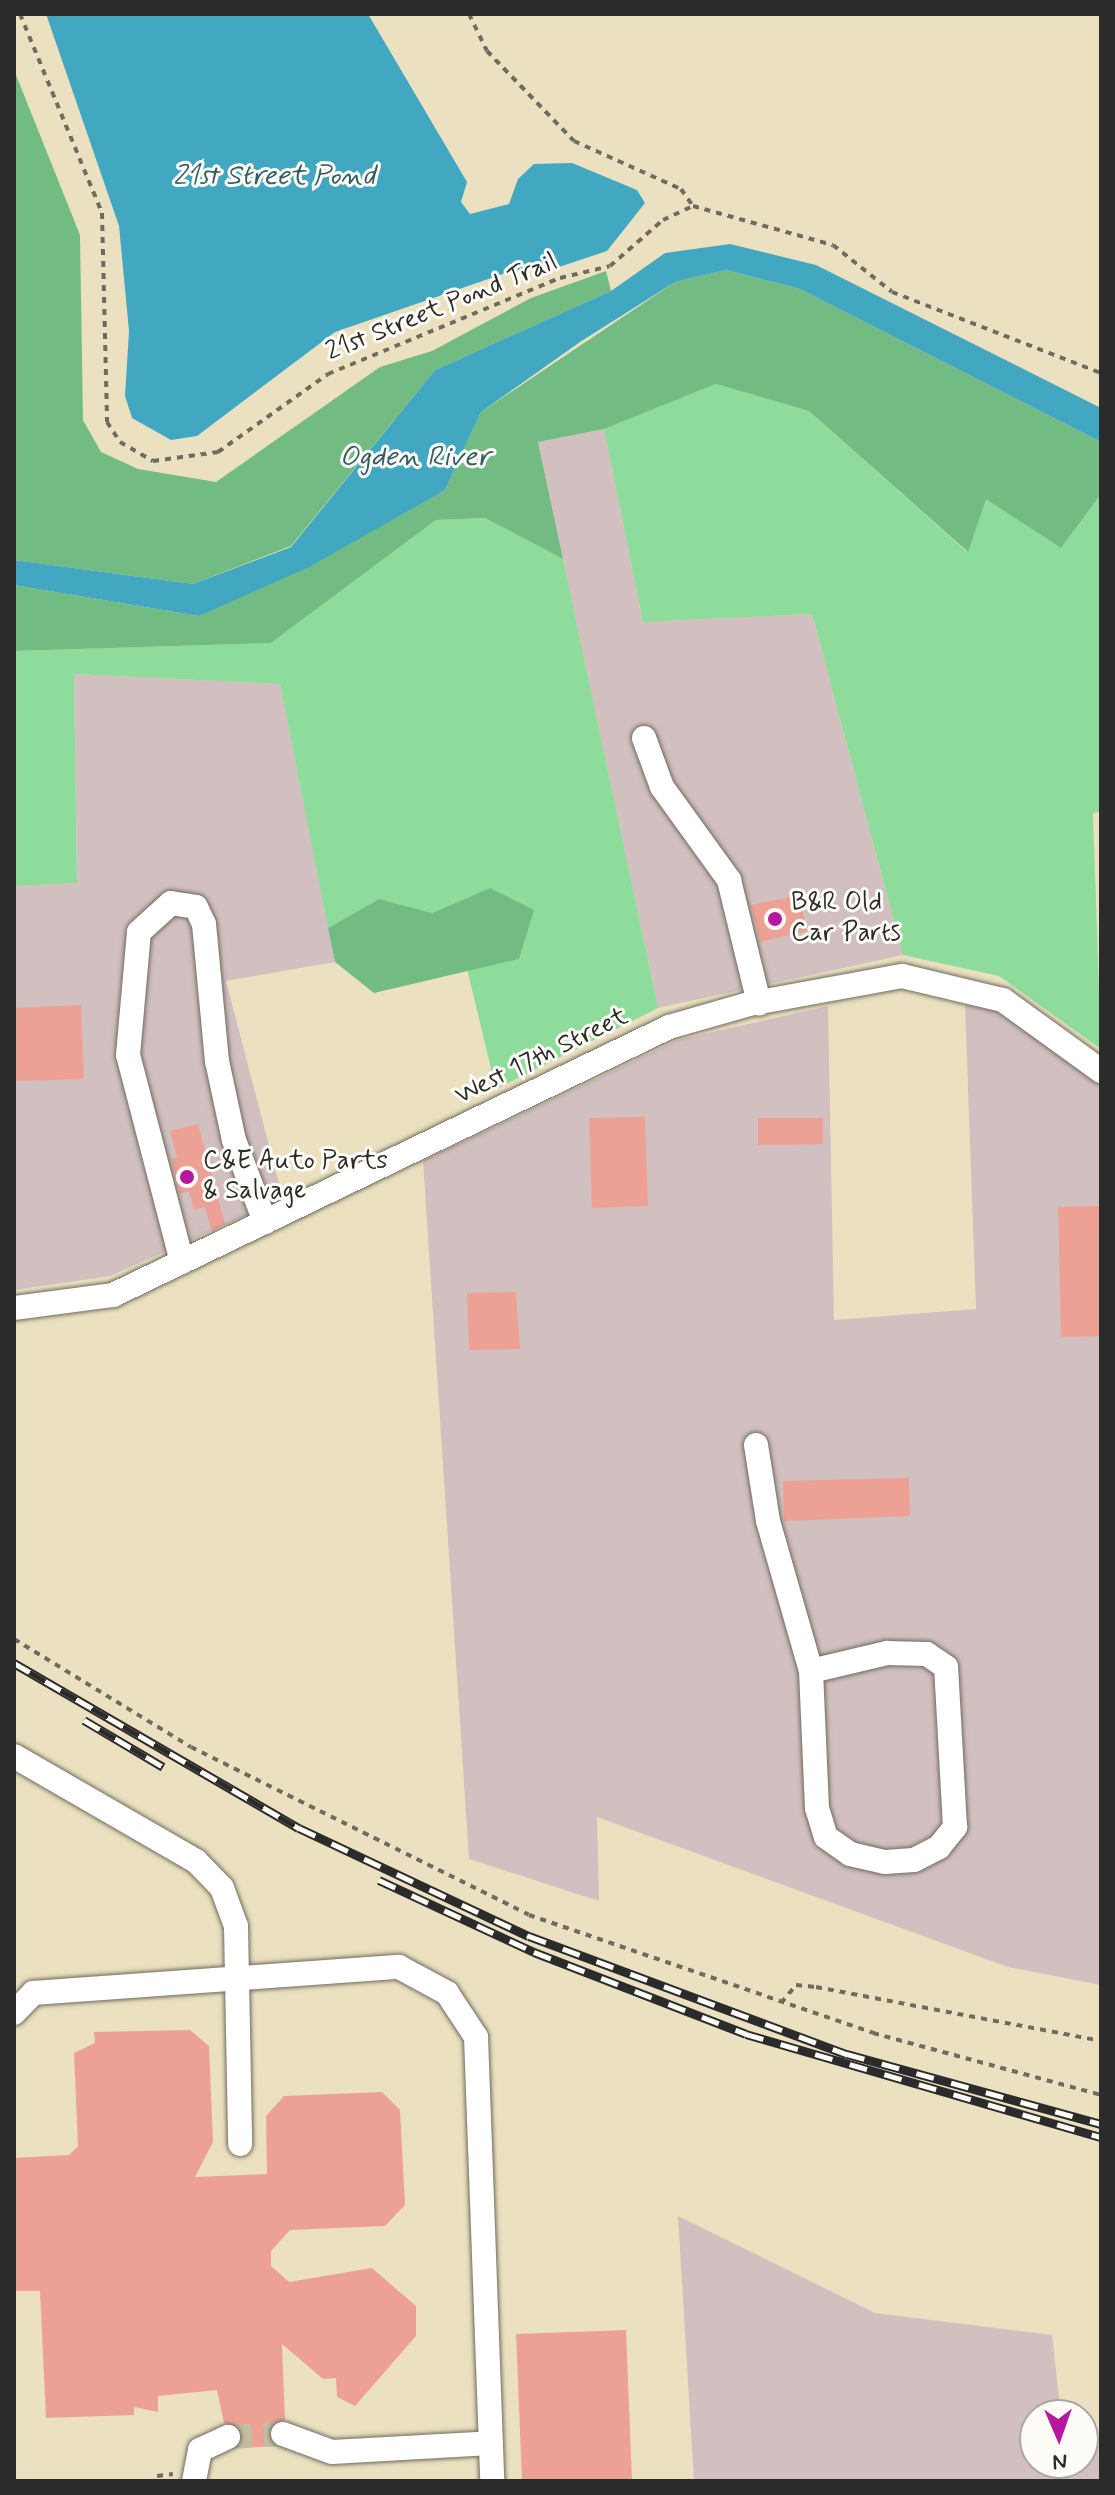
<!DOCTYPE html>
<html>
<head>
<meta charset="utf-8">
<style>
	body { margin:0 }
	#map { position:relative; width:1115px; height:2495px; overflow:hidden; background:#ebe1c0; font-family:Mynerve,sans-serif }
	div>[style] { position:absolute }
	[style*='--x'] { left:calc(var(--x)*1px); top:calc(var(--y)*1px); width:calc(var(--w)*1px); rotate:calc(var(--a)*1deg) }
	.industrial>* { inset:0; background:#d2bfc0 }
	.green>* { inset:0; background:#8ddc9b }
	.forest>* { inset:0; background:#72bc83 }
	.water>* { inset:0; background:#42a8c2 }
	.building>* { inset:0; background:#eda195 }
	.minor-tunnel>* { height:24px; margin-top:-12px; transform-origin:0; background:repeating-linear-gradient(90deg,#c5bda2 0 24px,transparent 0 36px) }
	.path>* { height:4px; margin-top:-2px; transform-origin:0; background:repeating-linear-gradient(90deg,#6e6b5f 0 6px,transparent 0 12px) }
	.roads { filter:drop-shadow(0 0 2px #6e6b5f) drop-shadow(0 0 2px #6e6b5f) }
	.minor>* { height:24px; margin:-12px; padding:0 12px; transform-origin:12px; border-radius:12px; background:#fff }
	.rail>* { height:9px; margin-top:-4.5px; transform-origin:0; background:repeating-linear-gradient(90deg,#fdfcf7 0 18px,#2b2b2b 0 36px); box-sizing:border-box; border-block:2px solid #2b2b2b }
	.dots>* { width:22px; height:22px; translate:-50% -50%; box-sizing:border-box; border:4px solid #fdfcf7; border-radius:50% }
	span { translate:-50% -50%; white-space:nowrap; text-align:center; line-height:1.15; -webkit-text-stroke:6px #fdfcf7; paint-order:stroke }
	.street-label { font-size:26px; color:#2b2b2b }
	.poi-label { font-size:26px; color:#2b2b2b }
	.left { translate:0 -50%; text-align:left }
	.water-label { font-size:28px; color:#345d67; font-style:italic }
	.frame { position:absolute; inset:0; border:16px solid #2b2b2b; pointer-events:none }
	.north { position:absolute; left:1019px; top:2399px; width:80px; height:80px; box-sizing:border-box; background:#fdfcf7; border:2px solid #a9a8a5; border-radius:50%; rotate:178deg; font-size:22px; font-weight:700; line-height:32px; text-align:center; color:#2b2b2b }
	.north::after { content:''; display:block; margin:auto; width:28px; height:36px; background:#b5179e; clip-path:polygon(50% 0,100% 100%,50% 72%,0 100%) }
</style>
</head>
<body>
<div id="map">
	<div class="industrial">
		<i style="clip-path:polygon(604px 429px,643px 622px,812px 614px,903px 955px,658px 1008px,538px 442px)"></i>
		<i style="clip-path:polygon(74px 674px,280px 684px,335px 962px,226px 981px,283px 1199px,110px 1276px,14px 1290px,14px 886px,77px 883px)"></i>
		<i style="clip-path:polygon(965px 1005px,996px 1010px,1101px 1085px,1101px 1985px,1008px 1967px,597px 1817px,599px 1901px,469px 1859px,423px 1161px,678px 1040px,828px 1006px,834px 1320px,976px 1309px)"></i>
		<i style="clip-path:polygon(678px 2216px,875px 2313px,1052px 2335px,1061px 2415px,1035px 2415px,1035px 2463px,1083px 2463px,1083px 2441px,1101px 2440px,1101px 2481px,694px 2481px)"></i>
	</div>
	<div class="green">
		<i style="clip-path:polygon(716px 384px,809px 411px,967px 552px,986px 498px,1061px 548px,1101px 494px,1101px 812px,1093px 813px,1101px 1049px,999px 976px,903px 955px,812px 614px,643px 622px,604px 429px)"></i>
		<i style="clip-path:polygon(485px 518px,563px 559px,658px 1008px,496px 1089px,467px 969px,519px 959px,490px 888px,432px 913px,379px 899px,328px 928px,280px 684px,74px 674px,77px 883px,14px 886px,14px 651px,271px 643px,436px 520px)"></i>
	</div>
	<div class="forest">
		<i style="clip-path:polygon(14px 70px,80px 235px,83px 420px,101px 452px,138px 469px,216px 482px,380px 367px,432px 351px,531px 298px,606px 271px,611px 291px,435px 370px,291px 546px,193px 584px,14px 560px)"></i>
		<i style="clip-path:polygon(726px 270px,800px 289px,1101px 442px,1101px 494px,1061px 548px,986px 499px,968px 552px,809px 411px,716px 384px,604px 429px,538px 442px,563px 559px,485px 518px,436px 520px,271px 643px,14px 651px,14px 585px,199px 616px,445px 490px,481px 412px,675px 282px)"></i>
		<i style="clip-path:polygon(490px 888px,534px 910px,519px 959px,374px 993px,335px 962px,328px 928px,379px 899px,432px 913px)"></i>
	</div>
	<div class="water">
		<i style="clip-path:polygon(46px 14px,368px 14px,467px 182px,461px 202px,470px 214px,509px 204px,518px 179px,534px 164px,572px 163px,637px 190px,645px 203px,607px 251px,553px 269px,514px 270px,335px 332px,197px 436px,171px 440px,132px 418px,125px 396px,129px 331px,119px 226px)"></i>
		<i style="clip-path:polygon(730px 244px,816px 265px,1101px 408px,1101px 442px,800px 289px,726px 270px,675px 282px,580px 342px,481px 412px,445px 490px,309px 567px,199px 616px,14px 585px,14px 560px,193px 584px,291px 547px,435px 370px,611px 291px,665px 253px)"></i>
	</div>
	<div class="building">
		<i style="clip-path:polygon(799px 895px,807px 931px,760px 942px,751px 905px)"></i>
		<i style="clip-path:polygon(81px 1005px,84px 1079px,14px 1081px,14px 1008px)"></i>
		<i style="clip-path:polygon(645px 1117px,648px 1206px,592px 1208px,589px 1118px)"></i>
		<i style="clip-path:polygon(758px 1118px,823px 1118px,823px 1144px,758px 1145px)"></i>
		<i style="clip-path:polygon(198px 1124px,225px 1224px,212px 1231px,205px 1207px,194px 1210px,189px 1191px,180px 1194px,171px 1159px,177px 1157px,170px 1131px)"></i>
		<i style="clip-path:polygon(1101px 1206px,1101px 1336px,1061px 1337px,1058px 1207px)"></i>
		<i style="clip-path:polygon(516px 1292px,520px 1349px,469px 1350px,467px 1293px)"></i>
		<i style="clip-path:polygon(909px 1478px,910px 1516px,784px 1521px,783px 1481px)"></i>
		<i style="clip-path:polygon(190px 2030px,209px 2046px,213px 2142px,195px 2177px,267px 2174px,266px 2116px,284px 2096px,382px 2092px,400px 2110px,405px 2205px,385px 2226px,290px 2230px,271px 2251px,271px 2266px,289px 2282px,372px 2268px,416px 2306px,416px 2336px,355px 2406px,337px 2397px,336px 2378px,323px 2379px,282px 2344px,285px 2420px,273px 2423px,268px 2436px,275px 2446px,238px 2448px,242px 2431px,224px 2423px,217px 2390px,158px 2396px,158px 2412px,134px 2407px,134px 2415px,46px 2418px,40px 2291px,14px 2291px,14px 2158px,69px 2155px,78px 2146px,74px 2053px,95px 2043px,94px 2032px)"></i>
		<i style="clip-path:polygon(626px 2330px,632px 2481px,522px 2481px,516px 2334px)"></i>
	</div>
	<div class="minor-tunnel">
		<i style="--x:228;--y:2437;--w:55;--a:-3.1"></i>
	</div>
	<div class="path">
		<i style="--x:20;--y:14;--w:215;--a:67.6"></i>
		<i style="--x:102;--y:213;--w:209;--a:88.6"></i>
		<i style="--x:107;--y:422;--w:24;--a:57"></i>
		<i style="--x:120;--y:442;--w:38;--a:30"></i>
		<i style="--x:153;--y:461;--w:66;--a:-7.9"></i>
		<i style="--x:218;--y:452;--w:135;--a:-35.3"></i>
		<i style="--x:328;--y:374;--w:251;--a:-22.5"></i>
		<i style="--x:560;--y:278;--w:51;--a:-13.5"></i>
		<i style="--x:610;--y:266;--w:70;--a:-41"></i>
		<i style="--x:663;--y:220;--w:33;--a:-25"></i>
		<i style="--x:469;--y:14;--w:41;--a:64.1"></i>
		<i style="--x:487;--y:51;--w:125;--a:46"></i>
		<i style="--x:574;--y:141;--w:117;--a:24.2"></i>
		<i style="--x:681;--y:189;--w:21;--a:55"></i>
		<i style="--x:693;--y:206;--w:145;--a:15.6"></i>
		<i style="--x:833;--y:245;--w:75;--a:38.5"></i>
		<i style="--x:892;--y:292;--w:224;--a:21.2"></i>
		<i style="--x:14;--y:1639;--w:207;--a:31.4"></i>
		<i style="--x:191;--y:1747;--w:377;--a:26.4"></i>
		<i style="--x:529;--y:1915;--w:364;--a:18.9"></i>
		<i style="--x:873;--y:2033;--w:236;--a:15.2"></i>
		<i style="--x:781;--y:2003;--w:23;--a:-50"></i>
		<i style="--x:796;--y:1985;--w:20;--a:6"></i>
		<i style="--x:816;--y:1987;--w:290;--a:10.7"></i>
		<i style="--x:157;--y:2476;--w:16;--a:-7"></i>
	</div>
	<div class="roads">
		<div class="minor">
			<i style="--x:644;--y:738;--w:52;--a:69.8"></i>
			<i style="--x:662;--y:787;--w:115;--a:54.2"></i>
			<i style="--x:729;--y:880;--w:127;--a:76.3"></i>
			<i style="--x:182;--y:1262;--w:214;--a:-104.6"></i>
			<i style="--x:128;--y:1055;--w:123;--a:-84.9"></i>
			<i style="--x:139;--y:932;--w:43;--a:-42.2"></i>
			<i style="--x:171;--y:903;--w:25;--a:9"></i>
			<i style="--x:196;--y:907;--w:19;--a:65"></i>
			<i style="--x:204;--y:924;--w:138;--a:84.6"></i>
			<i style="--x:217;--y:1061;--w:81;--a:77.9"></i>
			<i style="--x:234;--y:1140;--w:88;--a:69.3"></i>
			<i style="--x:14;--y:1308;--w:100;--a:-7.5"></i>
			<i style="--x:113;--y:1295;--w:617;--a:-25.73"></i>
			<i style="--x:669;--y:1027;--w:83;--a:-16"></i>
			<i style="--x:749;--y:1004;--w:156;--a:-10.4"></i>
			<i style="--x:902;--y:976;--w:104;--a:13.4"></i>
			<i style="--x:1003;--y:1000;--w:121;--a:35.9"></i>
			<i style="--x:756;--y:1445;--w:77;--a:81"></i>
			<i style="--x:768;--y:1521;--w:156;--a:74"></i>
			<i style="--x:811;--y:1671;--w:137;--a:87.5"></i>
			<i style="--x:817;--y:1808;--w:30;--a:73"></i>
			<i style="--x:826;--y:1837;--w:29;--a:35"></i>
			<i style="--x:850;--y:1854;--w:36;--a:13"></i>
			<i style="--x:885;--y:1862;--w:29;--a:-4"></i>
			<i style="--x:914;--y:1860;--w:28;--a:-27"></i>
			<i style="--x:939;--y:1847;--w:26;--a:-51"></i>
			<i style="--x:955;--y:1827;--w:160;--a:-93.2"></i>
			<i style="--x:946;--y:1667;--w:23;--a:-146"></i>
			<i style="--x:927;--y:1654;--w:40;--a:-178.6"></i>
			<i style="--x:887;--y:1653;--w:78;--a:166.7"></i>
			<i style="--x:14;--y:1756;--w:210;--a:30"></i>
			<i style="--x:196;--y:1861;--w:37;--a:46"></i>
			<i style="--x:222;--y:1888;--w:40;--a:69.8"></i>
			<i style="--x:236;--y:1926;--w:218;--a:88.9"></i>
			<i style="--x:14;--y:2013;--w:28;--a:-46"></i>
			<i style="--x:33;--y:1993;--w:367;--a:-4.1"></i>
			<i style="--x:399;--y:1967;--w:55;--a:28.4"></i>
			<i style="--x:447;--y:1993;--w:53;--a:56.6"></i>
			<i style="--x:476;--y:2037;--w:444;--a:87.9"></i>
			<i style="--x:283;--y:2434;--w:52;--a:20.2"></i>
			<i style="--x:332;--y:2452;--w:159;--a:-3.2"></i>
			<i style="--x:194;--y:2481;--w:32;--a:-79"></i>
			<i style="--x:200;--y:2450;--w:31;--a:-25"></i>
		</div>
	</div>
	<div class="rail">
		<i style="--x:14;--y:1663;--w:329;--a:30.1"></i>
		<i style="--x:299;--y:1828;--w:254;--a:25.2"></i>
		<i style="--x:529;--y:1936;--w:339;--a:20.4"></i>
		<i style="--x:847;--y:2054;--w:263;--a:15.4"></i>
		<i style="--x:84;--y:1720;--w:92;--a:30.7"></i>
		<i style="--x:379;--y:1880;--w:171;--a:24.9"></i>
		<i style="--x:534;--y:1952;--w:227;--a:21.1"></i>
		<i style="--x:746;--y:2034;--w:370;--a:16.2"></i>
	</div>
	<div class="dots">
		<i style="left:775px;top:919px;background:#b5179e"></i>
		<i style="left:187px;top:1177px;background:#b5179e"></i>
	</div>
	<div class="street-label">
		<span style="left:442px;top:308px;rotate:-22deg">21st Street Pond Trail</span>
		<span style="left:542px;top:1057px;rotate:-26deg">West 17th Street</span>
	</div>
	<div class="poi-label">
		<span class="left" style="left:791px;top:919px">B&amp;R Old<br>Car Parts</span>
		<span class="left" style="left:203px;top:1177px">C&amp;E Auto Parts<br>&amp; Salvage</span>
	</div>
	<div class="water-label">
		<span style="left:274px;top:177px">21st Street Pond</span>
		<span style="left:415px;top:458px">Ogden River</span>
	</div>
	<div class="frame"></div>
	<div class="north">N</div>
</div>
</body>
</html>
